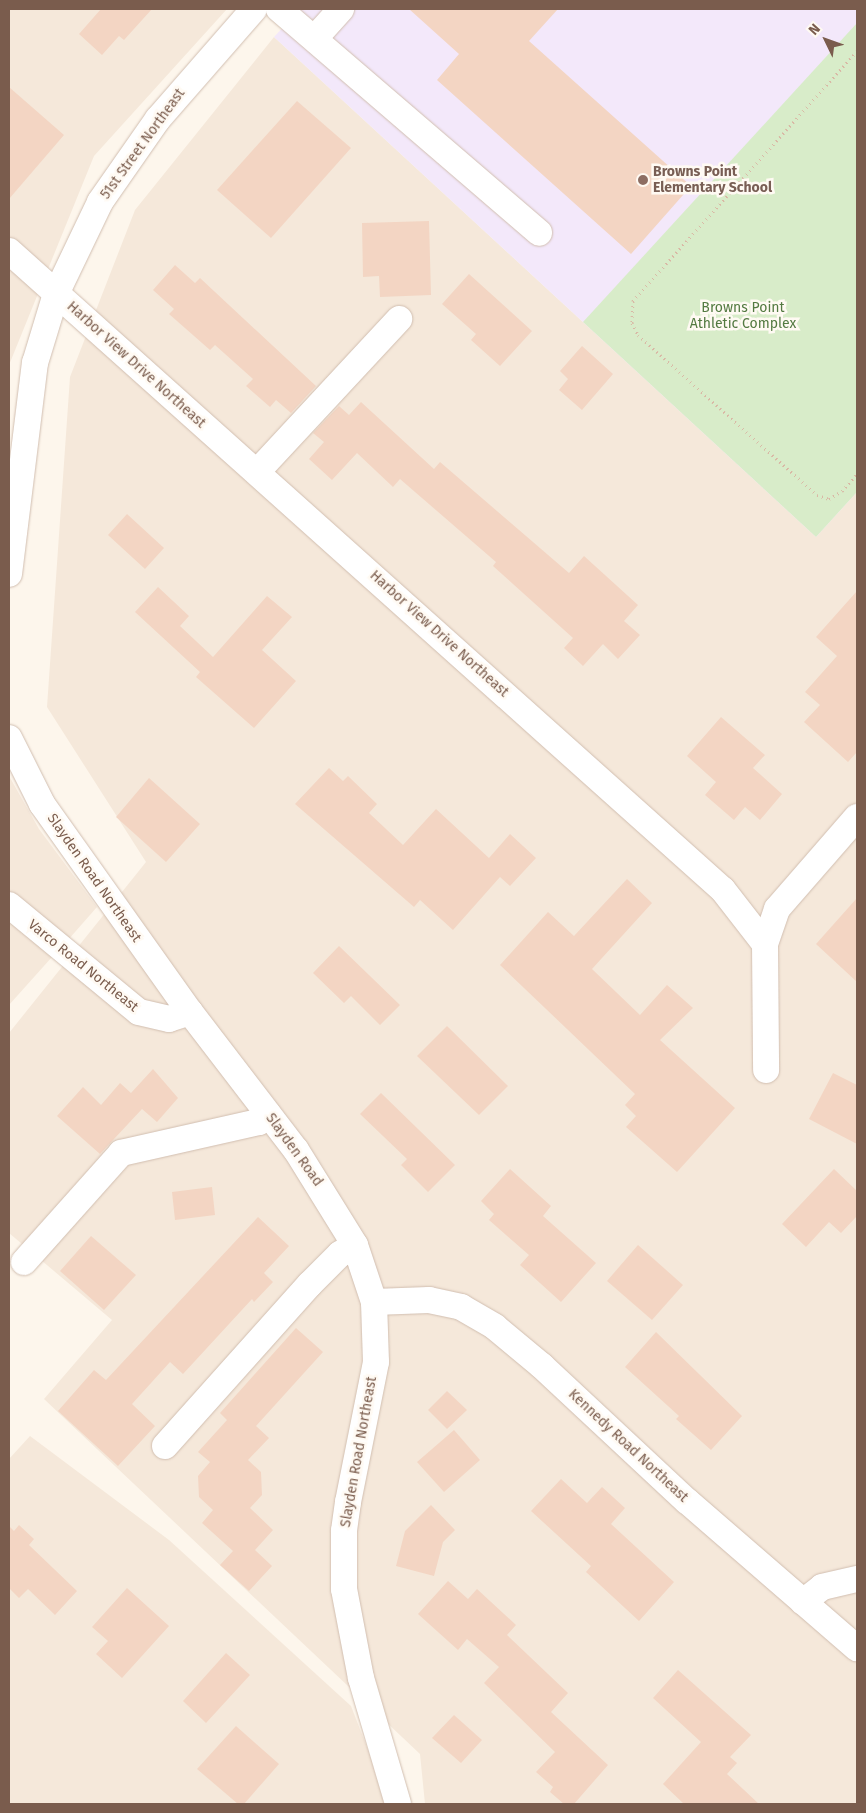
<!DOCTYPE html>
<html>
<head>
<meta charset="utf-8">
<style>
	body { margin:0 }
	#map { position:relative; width:866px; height:1813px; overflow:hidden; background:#fdf6ec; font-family:"Fira Sans",sans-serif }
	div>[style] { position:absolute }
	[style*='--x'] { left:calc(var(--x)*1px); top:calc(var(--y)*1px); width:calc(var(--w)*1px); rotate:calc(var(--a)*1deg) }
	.residential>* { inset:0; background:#f5e8da }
	.education>* { inset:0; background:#f3e8fa }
	.green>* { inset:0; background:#d8ecc9 }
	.building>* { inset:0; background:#f3d5c3 }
	.path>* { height:3px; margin-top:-1.5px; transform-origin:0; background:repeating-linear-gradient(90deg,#d9b8a5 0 1px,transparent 0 5px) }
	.roads { filter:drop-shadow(0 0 1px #d1beb0) drop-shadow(0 0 1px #d1beb0) }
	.minor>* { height:26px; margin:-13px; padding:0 13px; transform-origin:13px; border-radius:13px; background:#fff }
	.dots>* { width:14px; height:14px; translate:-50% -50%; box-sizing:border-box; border:2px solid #fffaf3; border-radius:50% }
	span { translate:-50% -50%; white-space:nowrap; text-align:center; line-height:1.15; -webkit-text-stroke:5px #fffaf3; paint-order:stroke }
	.street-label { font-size:14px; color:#7a5c4d }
	.education-label { font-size:14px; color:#785e54; font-weight:700 }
	.left { translate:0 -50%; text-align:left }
	.park-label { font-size:14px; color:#537a41 }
	.frame { position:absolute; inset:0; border:10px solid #7a5c4d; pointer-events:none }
	.north { position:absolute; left:801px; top:15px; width:50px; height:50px; -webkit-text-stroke:4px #fffaf3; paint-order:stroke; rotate:312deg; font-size:14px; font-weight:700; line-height:20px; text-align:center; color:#7a5c4d }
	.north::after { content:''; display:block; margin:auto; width:18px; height:22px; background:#7a5c4d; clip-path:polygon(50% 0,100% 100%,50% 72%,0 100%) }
</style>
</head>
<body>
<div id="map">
	<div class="residential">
		<i style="clip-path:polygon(9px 9px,227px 9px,94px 156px,9px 365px)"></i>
		<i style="clip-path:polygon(274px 37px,816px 537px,857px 492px,857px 1804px,425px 1804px,420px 1754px,44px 1399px,112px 1320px,9px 1233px,9px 1033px,146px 862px,47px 707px,70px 377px,135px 210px)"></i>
		<i style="clip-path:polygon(9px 776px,39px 829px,97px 907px,68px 940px,9px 892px)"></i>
		<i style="clip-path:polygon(9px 922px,52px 957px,9px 1005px)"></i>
		<i style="clip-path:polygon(30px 1436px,169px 1540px,351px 1706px,389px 1804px,9px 1804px,9px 1459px)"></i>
	</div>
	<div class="education">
		<i style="clip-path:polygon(300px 9px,857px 9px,857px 492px,816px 537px,274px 37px)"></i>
	</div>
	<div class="green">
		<i style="clip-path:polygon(857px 23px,857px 492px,816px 537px,583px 322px)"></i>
	</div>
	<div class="building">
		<i style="clip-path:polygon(101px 9px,152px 9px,124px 40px,119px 36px,102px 55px,79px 34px)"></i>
		<i style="clip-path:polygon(409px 9px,558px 9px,529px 41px,691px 186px,631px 254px,437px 80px,459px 54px)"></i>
		<i style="clip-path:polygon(9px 87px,64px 135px,9px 199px)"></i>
		<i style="clip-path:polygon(297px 101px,351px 148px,271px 238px,217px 190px)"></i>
		<i style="clip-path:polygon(429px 221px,431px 295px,380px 297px,379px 276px,363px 277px,362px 223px)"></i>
		<i style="clip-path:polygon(175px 265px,195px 283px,200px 278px,316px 386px,291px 413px,276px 400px,270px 407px,246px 386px,253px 379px,215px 345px,210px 350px,169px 314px,174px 309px,153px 290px)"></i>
		<i style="clip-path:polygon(469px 274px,532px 331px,500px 366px,471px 340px,476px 334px,442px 304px)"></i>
		<i style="clip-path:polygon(582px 346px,613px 374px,582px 410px,559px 390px,568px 379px,560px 371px)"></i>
		<i style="clip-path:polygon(361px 402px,434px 469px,440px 462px,569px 573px,584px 556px,638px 605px,624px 621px,640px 635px,618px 659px,603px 644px,583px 666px,564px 648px,573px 638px,493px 566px,496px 562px,400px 479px,393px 487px,357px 453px,332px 480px,309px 459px,324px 442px,313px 433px,339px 406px,349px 415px)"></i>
		<i style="clip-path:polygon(127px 514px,164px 548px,145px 569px,108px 535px)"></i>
		<i style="clip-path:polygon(158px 587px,189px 616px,180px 626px,213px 657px,267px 596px,292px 617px,262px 650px,296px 681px,254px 728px,196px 677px,200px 672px,135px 612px)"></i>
		<i style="clip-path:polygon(857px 591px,857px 752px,848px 762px,804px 722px,820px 705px,805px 692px,837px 656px,816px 637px)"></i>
		<i style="clip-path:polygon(721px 717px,765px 755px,753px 768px,782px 794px,760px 820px,745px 807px,734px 820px,705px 795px,716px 782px,687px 756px)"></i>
		<i style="clip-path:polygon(329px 768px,343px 781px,348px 776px,377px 804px,369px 813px,403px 845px,436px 809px,489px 858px,510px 834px,536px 858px,510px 886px,500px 877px,453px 930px,420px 900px,414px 907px,295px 804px)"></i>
		<i style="clip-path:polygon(149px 778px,200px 824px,166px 862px,116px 817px)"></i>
		<i style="clip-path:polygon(627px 879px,652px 903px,592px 969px,640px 1015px,667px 985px,693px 1008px,660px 1040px,735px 1108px,677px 1172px,626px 1127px,636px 1116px,625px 1105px,635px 1094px,500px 965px,548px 912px,574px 936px)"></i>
		<i style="clip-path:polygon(857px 898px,857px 982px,816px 944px)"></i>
		<i style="clip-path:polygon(339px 946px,400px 1005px,380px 1025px,351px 996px,344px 1003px,313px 973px)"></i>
		<i style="clip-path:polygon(447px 1026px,508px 1086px,479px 1115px,417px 1056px)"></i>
		<i style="clip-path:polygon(153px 1069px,178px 1098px,157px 1122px,142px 1109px,100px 1154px,57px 1116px,83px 1087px,101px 1105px,120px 1083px,131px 1093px)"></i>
		<i style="clip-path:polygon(833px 1073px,857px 1085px,857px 1144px,809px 1119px)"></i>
		<i style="clip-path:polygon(381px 1093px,455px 1165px,428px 1192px,401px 1165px,407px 1159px,360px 1114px)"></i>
		<i style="clip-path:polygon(510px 1169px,551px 1206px,543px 1216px,596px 1263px,561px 1302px,520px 1265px,529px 1255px,489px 1220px,494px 1214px,481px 1201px)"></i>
		<i style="clip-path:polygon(834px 1169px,857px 1191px,857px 1216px,841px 1233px,829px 1222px,806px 1247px,782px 1224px)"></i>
		<i style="clip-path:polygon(212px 1187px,215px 1215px,175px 1220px,172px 1192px)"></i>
		<i style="clip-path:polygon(258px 1217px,289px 1246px,264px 1273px,273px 1282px,254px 1302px,252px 1299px,183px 1374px,170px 1362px,132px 1404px,155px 1426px,118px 1466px,58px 1411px,94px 1370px,106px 1380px)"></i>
		<i style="clip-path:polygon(91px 1236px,136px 1275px,104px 1310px,60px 1271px)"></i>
		<i style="clip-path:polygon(638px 1245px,683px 1285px,652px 1320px,607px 1281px)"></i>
		<i style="clip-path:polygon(296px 1328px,323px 1352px,256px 1426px,269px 1438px,248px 1460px,261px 1472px,262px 1495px,250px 1508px,273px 1530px,255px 1550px,272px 1566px,249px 1591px,220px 1565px,233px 1551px,202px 1523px,213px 1510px,199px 1497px,198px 1476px,210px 1462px,198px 1452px,227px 1420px,220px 1413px)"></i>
		<i style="clip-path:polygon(656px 1332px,742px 1416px,711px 1450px,676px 1419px,679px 1416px,625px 1367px)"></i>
		<i style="clip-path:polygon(447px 1391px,467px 1410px,447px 1429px,428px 1410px)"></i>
		<i style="clip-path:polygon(454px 1430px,480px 1460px,444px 1492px,417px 1462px)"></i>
		<i style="clip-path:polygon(561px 1479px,587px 1503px,602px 1487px,625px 1508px,611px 1524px,674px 1582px,639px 1621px,586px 1572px,591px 1566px,531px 1511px)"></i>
		<i style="clip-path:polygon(431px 1505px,455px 1530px,443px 1542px,434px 1576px,396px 1566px,405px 1531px)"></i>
		<i style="clip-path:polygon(19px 1525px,34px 1539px,29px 1545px,77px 1591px,55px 1615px,28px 1589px,19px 1598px,9px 1588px,9px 1526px,14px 1531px)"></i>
		<i style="clip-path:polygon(448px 1581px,468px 1599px,477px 1589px,516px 1625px,507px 1635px,568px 1693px,551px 1712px,608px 1765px,574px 1804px,564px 1804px,550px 1792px,553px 1787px,536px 1772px,555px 1752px,484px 1683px,499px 1667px,467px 1639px,458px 1650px,418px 1614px)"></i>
		<i style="clip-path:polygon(127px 1588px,169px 1626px,122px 1678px,96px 1654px,108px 1641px,92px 1627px)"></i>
		<i style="clip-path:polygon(226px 1653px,250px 1675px,206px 1723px,183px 1701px)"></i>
		<i style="clip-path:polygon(678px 1670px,751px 1735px,730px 1757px,737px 1763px,727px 1774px,759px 1804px,684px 1804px,663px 1784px,701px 1742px,653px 1698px)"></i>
		<i style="clip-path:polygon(454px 1715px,482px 1740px,461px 1763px,432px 1738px)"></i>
		<i style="clip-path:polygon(236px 1726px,279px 1764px,244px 1804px,238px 1804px,197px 1769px)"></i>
	</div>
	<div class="path">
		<i style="--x:857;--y:51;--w:336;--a:131.9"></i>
		<i style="--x:633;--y:301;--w:22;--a:93"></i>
		<i style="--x:632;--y:323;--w:13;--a:63"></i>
		<i style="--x:638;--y:335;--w:240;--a:41.8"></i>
		<i style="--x:817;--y:495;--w:13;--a:18"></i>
		<i style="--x:829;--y:499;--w:15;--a:-32"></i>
		<i style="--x:842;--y:491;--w:23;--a:-49"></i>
	</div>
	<div class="roads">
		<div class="minor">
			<i style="--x:279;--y:9;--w:343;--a:40.7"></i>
			<i style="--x:315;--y:38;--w:39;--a:-48"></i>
			<i style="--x:9;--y:251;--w:958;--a:41.83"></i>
			<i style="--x:723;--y:890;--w:68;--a:52.1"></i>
			<i style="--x:765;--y:944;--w:126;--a:89.5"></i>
			<i style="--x:257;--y:472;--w:209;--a:-47.1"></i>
			<i style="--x:9;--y:574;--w:213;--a:-83"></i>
			<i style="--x:35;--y:363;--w:72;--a:-73.1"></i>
			<i style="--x:56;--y:294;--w:102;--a:-64.4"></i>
			<i style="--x:100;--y:202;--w:101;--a:-55.1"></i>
			<i style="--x:158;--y:119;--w:146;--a:-48.9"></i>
			<i style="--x:9;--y:738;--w:74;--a:63.4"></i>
			<i style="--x:42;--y:804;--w:255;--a:54.6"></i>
			<i style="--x:190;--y:1012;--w:174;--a:52.5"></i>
			<i style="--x:296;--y:1150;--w:112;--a:58.2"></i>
			<i style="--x:355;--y:1245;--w:60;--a:71.6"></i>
			<i style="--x:374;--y:1302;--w:60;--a:88.1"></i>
			<i style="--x:376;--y:1362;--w:143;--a:101.3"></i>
			<i style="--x:348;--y:1502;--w:29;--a:98"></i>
			<i style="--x:344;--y:1531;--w:58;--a:90"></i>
			<i style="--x:344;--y:1589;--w:91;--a:79.2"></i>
			<i style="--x:361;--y:1678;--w:131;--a:73.6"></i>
			<i style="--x:9;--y:905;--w:168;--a:39.5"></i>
			<i style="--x:139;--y:1012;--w:31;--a:13"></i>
			<i style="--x:169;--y:1019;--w:22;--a:-18"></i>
			<i style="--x:765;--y:944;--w:37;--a:-71"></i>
			<i style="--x:777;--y:909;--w:122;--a:-49"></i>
			<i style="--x:24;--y:1262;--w:146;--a:-48.3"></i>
			<i style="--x:121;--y:1153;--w:141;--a:-12.7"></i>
			<i style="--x:259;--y:1122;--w:12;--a:-42"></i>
			<i style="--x:374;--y:1302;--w:55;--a:-2.1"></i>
			<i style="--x:429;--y:1300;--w:33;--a:12"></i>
			<i style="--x:461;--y:1307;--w:39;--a:30"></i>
			<i style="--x:495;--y:1327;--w:61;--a:39.7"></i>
			<i style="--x:542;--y:1366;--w:198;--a:43"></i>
			<i style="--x:687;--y:1501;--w:225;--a:40.9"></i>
			<i style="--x:165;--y:1446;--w:217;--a:-48.2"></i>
			<i style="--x:310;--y:1284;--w:42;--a:-45"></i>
			<i style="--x:340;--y:1254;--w:17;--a:-31"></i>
			<i style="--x:803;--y:1602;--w:24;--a:-38"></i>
			<i style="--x:822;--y:1587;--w:36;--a:-13"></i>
		</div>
	</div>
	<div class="dots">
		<i style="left:643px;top:180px;background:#8d6e63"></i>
	</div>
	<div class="street-label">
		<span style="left:143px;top:144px;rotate:-54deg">51st Street Northeast</span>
		<span style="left:136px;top:365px;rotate:42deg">Harbor View Drive Northeast</span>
		<span style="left:439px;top:634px;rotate:42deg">Harbor View Drive Northeast</span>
		<span style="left:94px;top:878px;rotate:55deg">Slayden Road Northeast</span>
		<span style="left:83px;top:966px;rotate:39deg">Varco Road Northeast</span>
		<span style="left:294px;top:1150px;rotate:54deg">Slayden Road</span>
		<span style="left:628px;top:1446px;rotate:43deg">Kennedy Road Northeast</span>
		<span style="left:359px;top:1452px;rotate:-80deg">Slayden Road Northeast</span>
	</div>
	<div class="education-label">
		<span class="left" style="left:653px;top:180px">Browns Point<br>Elementary School</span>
	</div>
	<div class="park-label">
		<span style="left:743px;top:316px">Browns Point<br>Athletic Complex</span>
	</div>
	<div class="frame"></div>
	<div class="north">N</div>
</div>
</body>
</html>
